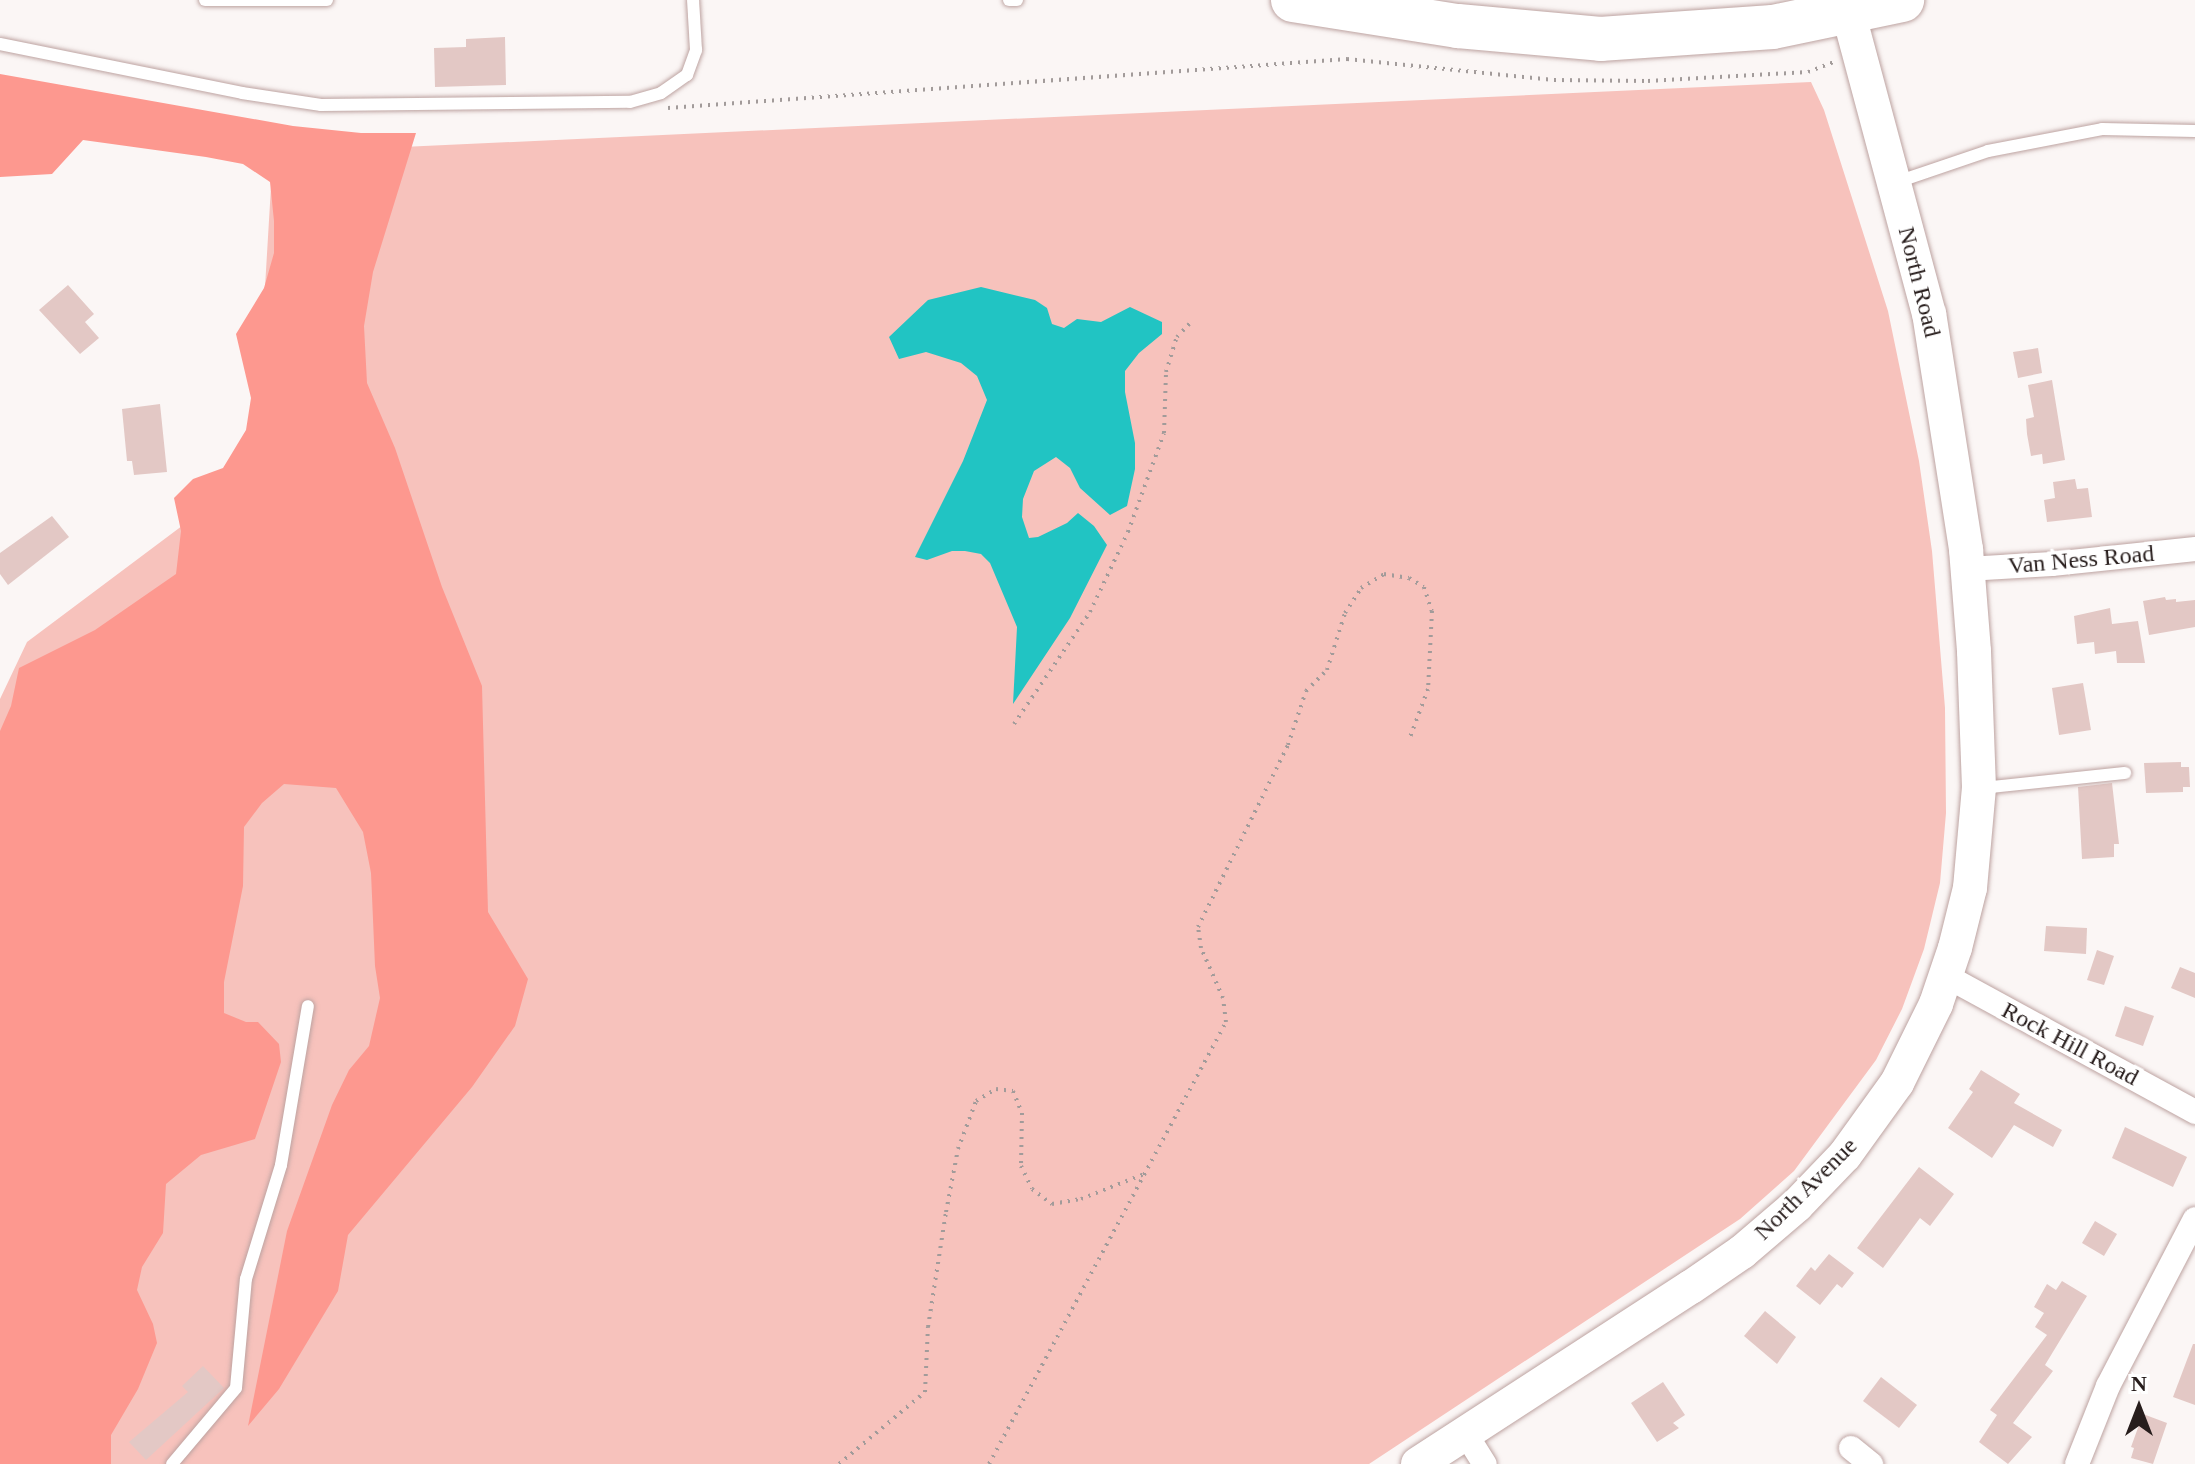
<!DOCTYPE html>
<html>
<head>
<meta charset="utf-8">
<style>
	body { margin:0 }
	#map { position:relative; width:2195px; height:1464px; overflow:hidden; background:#fbf6f5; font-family:Georgia,serif }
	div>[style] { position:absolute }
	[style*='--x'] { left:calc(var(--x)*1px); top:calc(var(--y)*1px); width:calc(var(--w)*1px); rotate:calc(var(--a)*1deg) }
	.green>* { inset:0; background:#f7c2bc }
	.forest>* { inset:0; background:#fd988f }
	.water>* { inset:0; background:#21c4c3 }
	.building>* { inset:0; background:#e3c8c5 }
	.path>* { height:4px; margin-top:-2px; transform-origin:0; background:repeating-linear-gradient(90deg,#a29b9a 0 2px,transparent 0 8px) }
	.roads { filter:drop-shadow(0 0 2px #bda3a1) drop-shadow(0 0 2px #bda3a1) }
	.lane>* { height:12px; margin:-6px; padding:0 6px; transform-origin:6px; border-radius:6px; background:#fff }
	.street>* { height:24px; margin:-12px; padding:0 12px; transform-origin:12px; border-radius:12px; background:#fff }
	.secondary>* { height:34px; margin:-17px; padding:0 17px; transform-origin:17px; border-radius:17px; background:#fff }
	.highway>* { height:44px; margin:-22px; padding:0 22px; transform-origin:22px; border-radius:22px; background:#fff }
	span { translate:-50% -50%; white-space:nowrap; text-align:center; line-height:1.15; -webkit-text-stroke:7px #fff; paint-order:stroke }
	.street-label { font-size:24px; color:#271d1c }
	.north { position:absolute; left:2099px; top:1368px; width:80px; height:80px; -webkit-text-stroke:6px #fff; paint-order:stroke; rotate:0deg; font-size:22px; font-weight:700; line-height:32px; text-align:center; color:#271d1c }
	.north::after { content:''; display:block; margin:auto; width:28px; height:36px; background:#271d1c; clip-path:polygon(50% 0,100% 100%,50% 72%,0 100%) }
</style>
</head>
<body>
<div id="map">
	<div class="green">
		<i style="clip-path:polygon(1811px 82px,1824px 110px,1888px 311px,1919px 461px,1932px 551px,1945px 708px,1946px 813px,1940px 883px,1924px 949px,1902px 1009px,1876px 1060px,1794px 1171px,1740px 1219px,1369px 1464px,29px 1464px,0 1272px,0 699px,27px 642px,254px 472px,273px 153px)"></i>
	</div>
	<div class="forest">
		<i style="clip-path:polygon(0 74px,293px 126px,361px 133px,416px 133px,373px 272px,364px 326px,367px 383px,395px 448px,442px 587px,482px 686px,488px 912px,528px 979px,515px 1026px,472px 1087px,348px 1235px,338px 1291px,279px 1389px,248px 1426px,287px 1231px,332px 1105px,349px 1070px,369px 1046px,380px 998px,375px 966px,371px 873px,363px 832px,336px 788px,284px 784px,262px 803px,244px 827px,243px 886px,224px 982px,224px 1013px,246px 1022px,258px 1022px,279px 1044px,281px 1062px,255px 1139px,201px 1155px,166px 1184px,163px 1233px,142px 1267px,137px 1290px,153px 1324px,157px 1343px,138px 1389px,111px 1435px,111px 1464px,0 1464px,0 731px,11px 706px,19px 668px,95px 630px,176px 574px,181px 531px,174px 498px,193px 479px,223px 468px,246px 430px,251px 398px,236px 334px,264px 288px,274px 253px,274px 221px,270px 182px,243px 164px,206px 157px,83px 140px,52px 174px,0 177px)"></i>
	</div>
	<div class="water">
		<i style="clip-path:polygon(981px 287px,1035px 300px,1047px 308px,1052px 324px,1064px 328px,1077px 319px,1101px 322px,1130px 307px,1162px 322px,1162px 334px,1139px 353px,1125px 371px,1125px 392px,1135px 443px,1135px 469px,1127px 506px,1110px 515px,1080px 488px,1070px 468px,1056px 457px,1034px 471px,1023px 499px,1022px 517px,1029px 538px,1038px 537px,1067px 523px,1078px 513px,1094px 526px,1107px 545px,1070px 618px,1013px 704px,1017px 627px,990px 563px,981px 554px,965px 551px,952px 551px,927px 560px,915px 557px,963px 461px,987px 400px,977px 376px,961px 363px,926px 352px,899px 359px,889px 337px,928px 300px)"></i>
	</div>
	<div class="building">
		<i style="clip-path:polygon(505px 37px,506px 85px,435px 87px,434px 48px,466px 47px,466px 39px)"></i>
		<i style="clip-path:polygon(68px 285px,94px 314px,85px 322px,99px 338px,80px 354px,39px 310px)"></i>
		<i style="clip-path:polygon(2038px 348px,2042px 373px,2018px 378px,2013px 352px)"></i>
		<i style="clip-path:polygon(2052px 380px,2065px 460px,2043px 464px,2042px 454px,2031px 456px,2027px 434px,2026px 419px,2034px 417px,2028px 385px)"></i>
		<i style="clip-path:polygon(160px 404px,167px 472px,134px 475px,132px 461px,127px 461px,122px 409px)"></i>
		<i style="clip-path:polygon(2075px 479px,2077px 489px,2088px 488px,2092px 517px,2047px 522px,2044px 500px,2055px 498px,2053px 482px)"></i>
		<i style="clip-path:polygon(52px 516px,69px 537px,8px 585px,0 574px,0 553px)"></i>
		<i style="clip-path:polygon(2165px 597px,2166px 600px,2176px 599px,2176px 602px,2195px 600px,2195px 627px,2149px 635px,2143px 601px)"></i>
		<i style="clip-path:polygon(2110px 608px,2112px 624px,2138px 621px,2145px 663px,2117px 663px,2116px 651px,2095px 654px,2094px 642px,2077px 644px,2074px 616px)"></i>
		<i style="clip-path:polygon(2083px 683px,2091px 730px,2059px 735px,2052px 688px)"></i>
		<i style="clip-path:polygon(2181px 762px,2181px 767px,2189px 767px,2190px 787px,2183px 787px,2183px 792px,2146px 793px,2144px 763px)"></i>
		<i style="clip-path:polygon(2112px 783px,2119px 844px,2114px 844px,2114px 857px,2082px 859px,2078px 787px)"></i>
		<i style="clip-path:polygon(2046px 926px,2087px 928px,2086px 954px,2044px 951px)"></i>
		<i style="clip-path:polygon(2097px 950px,2114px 956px,2104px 985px,2087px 980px)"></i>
		<i style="clip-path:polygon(2180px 967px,2195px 973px,2195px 998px,2171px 988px)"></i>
		<i style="clip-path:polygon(2125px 1006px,2154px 1016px,2143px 1046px,2115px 1036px)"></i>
		<i style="clip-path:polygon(1981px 1070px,2020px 1094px,2014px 1103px,2062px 1130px,2053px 1147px,2014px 1125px,1992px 1158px,1948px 1128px,1973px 1092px,1969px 1089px)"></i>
		<i style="clip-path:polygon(2125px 1127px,2187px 1157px,2173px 1187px,2112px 1158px)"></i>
		<i style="clip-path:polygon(1919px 1167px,1954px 1194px,1930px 1226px,1920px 1218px,1883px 1268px,1857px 1248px)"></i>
		<i style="clip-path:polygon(2095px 1221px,2117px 1234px,2104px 1256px,2082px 1243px)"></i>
		<i style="clip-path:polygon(1829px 1254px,1854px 1273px,1842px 1288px,1837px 1284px,1820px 1305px,1796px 1286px,1811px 1267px,1815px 1271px)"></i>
		<i style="clip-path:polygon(2062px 1281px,2087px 1296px,2045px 1365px,2053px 1371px,2013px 1423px,2032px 1437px,2008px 1464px,1979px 1442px,1997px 1415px,1990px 1410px,2047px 1335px,2035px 1327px,2044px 1313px,2034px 1307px,2047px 1284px,2056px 1290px)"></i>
		<i style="clip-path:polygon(1765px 1311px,1796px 1337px,1777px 1364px,1744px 1336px)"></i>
		<i style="clip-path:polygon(2193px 1344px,2195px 1344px,2195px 1405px,2173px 1397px)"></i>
		<i style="clip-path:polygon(203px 1366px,224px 1388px,146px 1460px,129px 1442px,188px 1392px,182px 1386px)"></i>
		<i style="clip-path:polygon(1881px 1377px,1917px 1405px,1899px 1428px,1863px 1401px)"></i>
		<i style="clip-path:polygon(1663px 1382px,1685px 1415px,1673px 1423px,1679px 1428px,1657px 1442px,1631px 1403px)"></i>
		<i style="clip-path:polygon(2143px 1414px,2167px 1423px,2153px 1464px,2131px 1458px,2134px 1448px,2131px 1447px)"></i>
	</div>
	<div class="path">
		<i style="--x:668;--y:108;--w:681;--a:-4.13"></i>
		<i style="--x:1347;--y:59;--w:208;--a:5.8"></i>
		<i style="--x:1554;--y:80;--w:94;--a:0.6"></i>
		<i style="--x:1648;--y:81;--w:160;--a:-3.2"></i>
		<i style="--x:1808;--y:72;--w:28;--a:-21"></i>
		<i style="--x:1014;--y:724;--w:135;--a:-55.8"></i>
		<i style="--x:1090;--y:612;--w:89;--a:-64.6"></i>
		<i style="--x:1128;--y:532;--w:105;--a:-70"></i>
		<i style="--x:1164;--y:433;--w:61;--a:-88.1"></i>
		<i style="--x:1166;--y:372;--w:37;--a:-73"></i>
		<i style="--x:1177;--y:337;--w:19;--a:-47"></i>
		<i style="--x:839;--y:1464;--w:112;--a:-39.9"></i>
		<i style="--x:925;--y:1392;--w:65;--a:-87.4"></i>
		<i style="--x:928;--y:1327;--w:116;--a:-81.1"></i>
		<i style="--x:946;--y:1212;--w:64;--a:-79.2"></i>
		<i style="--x:958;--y:1149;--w:51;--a:-69.4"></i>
		<i style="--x:976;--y:1101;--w:23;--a:-31"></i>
		<i style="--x:996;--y:1089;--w:17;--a:7"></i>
		<i style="--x:1013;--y:1091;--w:24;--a:68"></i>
		<i style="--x:1022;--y:1113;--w:53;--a:91.1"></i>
		<i style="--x:1021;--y:1166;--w:25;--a:64"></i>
		<i style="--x:1032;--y:1189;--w:25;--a:37"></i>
		<i style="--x:1052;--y:1204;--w:29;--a:-10"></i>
		<i style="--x:1081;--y:1199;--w:71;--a:-21.5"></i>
		<i style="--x:989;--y:1464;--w:502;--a:-61.8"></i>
		<i style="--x:1226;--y:1022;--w:24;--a:-97"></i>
		<i style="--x:1223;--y:998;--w:55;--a:-113.7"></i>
		<i style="--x:1201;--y:948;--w:21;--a:-98"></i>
		<i style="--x:1198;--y:927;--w:203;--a:-63.7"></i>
		<i style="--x:1288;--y:745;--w:57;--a:-71.6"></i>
		<i style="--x:1306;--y:691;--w:30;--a:-45"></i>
		<i style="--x:1327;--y:670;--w:60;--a:-72.5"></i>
		<i style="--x:1345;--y:613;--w:30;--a:-57"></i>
		<i style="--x:1361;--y:588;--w:27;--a:-31"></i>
		<i style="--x:1384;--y:574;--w:25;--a:9"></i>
		<i style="--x:1409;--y:578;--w:17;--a:31"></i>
		<i style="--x:1424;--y:587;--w:25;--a:72"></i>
		<i style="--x:1432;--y:611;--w:78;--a:92.9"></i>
		<i style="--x:1428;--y:689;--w:54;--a:110.4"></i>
	</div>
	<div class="roads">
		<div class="lane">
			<i style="--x:205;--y:0;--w:122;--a:0"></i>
			<i style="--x:1009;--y:0;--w:8;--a:0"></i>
			<i style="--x:0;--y:44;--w:247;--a:11.4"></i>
			<i style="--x:242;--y:93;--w:80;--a:8.6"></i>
			<i style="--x:321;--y:105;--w:309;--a:-0.6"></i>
			<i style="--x:630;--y:102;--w:32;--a:-16"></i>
			<i style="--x:661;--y:93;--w:32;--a:-35"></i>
			<i style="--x:687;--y:75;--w:27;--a:-70"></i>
			<i style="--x:696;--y:50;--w:50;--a:-93.4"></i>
			<i style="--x:1897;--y:182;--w:96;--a:-18.8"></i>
			<i style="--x:1988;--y:151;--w:116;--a:-10.9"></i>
			<i style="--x:2102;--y:129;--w:93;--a:1.2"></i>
			<i style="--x:1982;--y:788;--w:144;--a:-6"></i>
			<i style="--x:172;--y:1464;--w:99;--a:-49.9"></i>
			<i style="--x:236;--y:1388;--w:109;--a:-84.8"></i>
			<i style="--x:246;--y:1279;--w:119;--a:-72.9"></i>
			<i style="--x:281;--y:1165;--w:161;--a:-80.4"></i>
		</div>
		<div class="street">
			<i style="--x:1967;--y:569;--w:85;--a:-3.4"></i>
			<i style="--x:2052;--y:564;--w:144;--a:-6"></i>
			<i style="--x:1946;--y:976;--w:284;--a:28.6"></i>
			<i style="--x:1464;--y:1431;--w:39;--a:58"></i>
			<i style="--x:1851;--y:1448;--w:26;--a:39"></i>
			<i style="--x:2077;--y:1464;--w:84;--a:-68.3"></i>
			<i style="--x:2108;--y:1386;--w:188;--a:-62.5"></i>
		</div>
		<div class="secondary">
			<i style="--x:1418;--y:1464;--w:325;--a:-33"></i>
			<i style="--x:1691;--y:1287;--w:62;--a:-34.5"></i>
			<i style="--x:1742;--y:1252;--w:72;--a:-40.5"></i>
			<i style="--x:1797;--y:1205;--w:69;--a:-46.2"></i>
			<i style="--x:1845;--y:1155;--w:89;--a:-54.2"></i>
			<i style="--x:1897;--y:1083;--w:88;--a:-63.7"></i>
			<i style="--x:1936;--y:1004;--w:59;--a:-71.3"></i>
			<i style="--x:1955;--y:948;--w:62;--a:-76"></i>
			<i style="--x:1970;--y:888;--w:100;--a:-84.9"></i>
			<i style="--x:1979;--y:788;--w:137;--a:-92.1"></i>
			<i style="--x:1974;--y:651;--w:102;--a:-94.5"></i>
			<i style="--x:1966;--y:549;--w:238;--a:-98.9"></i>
			<i style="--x:1929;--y:314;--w:325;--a:-105"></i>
		</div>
		<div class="highway">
			<i style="--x:1293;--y:0;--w:167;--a:9"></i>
			<i style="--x:1458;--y:26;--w:143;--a:5.2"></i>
			<i style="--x:1600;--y:39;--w:173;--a:-4"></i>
			<i style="--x:1773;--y:27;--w:132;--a:-11.8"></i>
		</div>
	</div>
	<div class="street-label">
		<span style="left:1919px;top:282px;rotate:76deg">North Road</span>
		<span style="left:2081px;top:560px;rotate:-5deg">Van Ness Road</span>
		<span style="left:2070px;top:1044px;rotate:28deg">Rock Hill Road</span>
		<span style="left:1806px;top:1189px;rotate:-45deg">North Avenue</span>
	</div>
	<div class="north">N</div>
</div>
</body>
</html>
